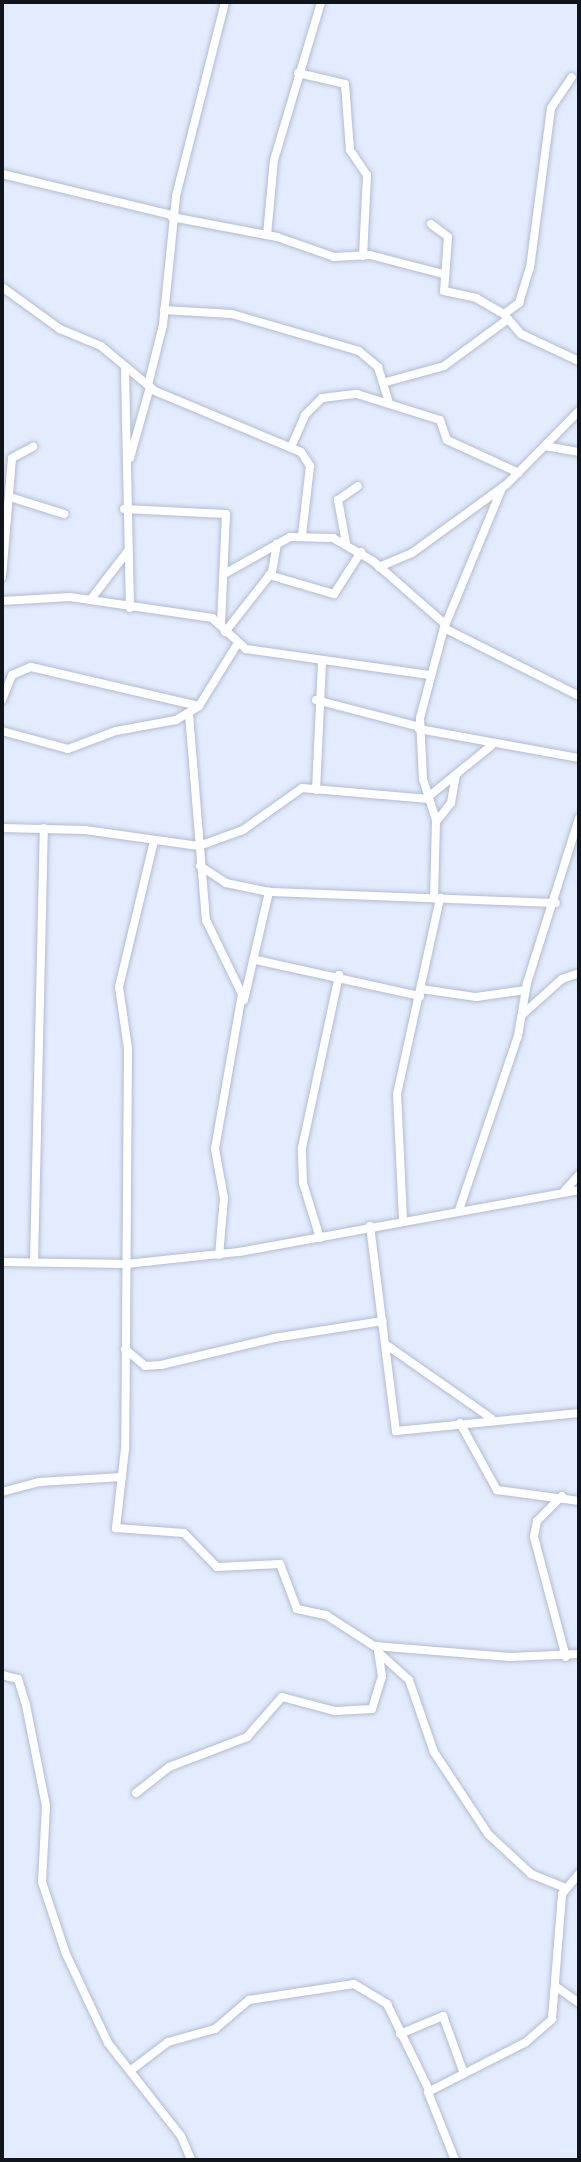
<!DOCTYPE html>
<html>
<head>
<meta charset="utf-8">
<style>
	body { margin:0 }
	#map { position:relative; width:581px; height:2162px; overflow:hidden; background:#e3ecfe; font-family:Ubuntu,sans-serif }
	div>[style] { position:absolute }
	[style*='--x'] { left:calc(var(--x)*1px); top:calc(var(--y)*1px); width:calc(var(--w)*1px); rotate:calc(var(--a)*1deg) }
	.roads { filter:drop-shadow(0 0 2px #b2bcd2) drop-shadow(0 0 2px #b2bcd2) }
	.minor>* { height:8px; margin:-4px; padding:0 4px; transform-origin:4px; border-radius:4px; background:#fff }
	span { translate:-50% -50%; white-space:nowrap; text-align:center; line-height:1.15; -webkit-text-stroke:5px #e3ecfe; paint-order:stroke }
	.frame { position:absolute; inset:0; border:4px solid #10141b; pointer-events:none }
</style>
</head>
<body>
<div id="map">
	<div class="roads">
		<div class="minor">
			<i style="--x:298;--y:73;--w:48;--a:13.2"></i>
			<i style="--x:345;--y:84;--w:66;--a:85.7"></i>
			<i style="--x:350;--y:150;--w:30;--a:56"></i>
			<i style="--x:367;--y:175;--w:81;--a:92.8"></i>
			<i style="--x:2;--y:174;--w:175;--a:13.6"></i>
			<i style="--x:172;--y:217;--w:107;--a:10.8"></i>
			<i style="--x:277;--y:237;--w:60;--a:19.3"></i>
			<i style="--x:334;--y:257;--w:36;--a:-3"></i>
			<i style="--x:370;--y:255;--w:75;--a:14.6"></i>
			<i style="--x:431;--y:224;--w:21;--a:37"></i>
			<i style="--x:448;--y:237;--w:54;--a:94.2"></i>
			<i style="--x:444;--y:291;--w:33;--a:12"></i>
			<i style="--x:476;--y:298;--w:32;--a:30"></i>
			<i style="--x:504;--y:314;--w:26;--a:50"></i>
			<i style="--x:521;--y:334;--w:64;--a:25"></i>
			<i style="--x:267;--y:235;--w:75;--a:-84.7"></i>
			<i style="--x:274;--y:160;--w:165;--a:-73.4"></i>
			<i style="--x:2;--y:287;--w:72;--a:35.9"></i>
			<i style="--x:60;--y:329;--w:44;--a:22.5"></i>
			<i style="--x:101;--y:346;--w:70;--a:39.8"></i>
			<i style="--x:155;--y:391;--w:158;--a:22.7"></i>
			<i style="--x:301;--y:452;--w:17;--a:57"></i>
			<i style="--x:310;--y:466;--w:69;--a:96.6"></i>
			<i style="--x:164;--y:310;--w:68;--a:3.4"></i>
			<i style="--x:232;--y:314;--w:132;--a:16.2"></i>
			<i style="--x:359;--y:351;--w:25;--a:40"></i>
			<i style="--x:378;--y:367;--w:38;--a:73"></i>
			<i style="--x:504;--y:314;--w:19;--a:-36"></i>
			<i style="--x:519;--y:303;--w:37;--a:-73"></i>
			<i style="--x:530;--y:268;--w:161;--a:-82.5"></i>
			<i style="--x:551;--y:108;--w:37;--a:-56"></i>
			<i style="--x:125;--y:370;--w:238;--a:88.8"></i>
			<i style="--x:386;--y:382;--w:60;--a:-15.4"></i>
			<i style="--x:444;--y:366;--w:79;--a:-36.3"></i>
			<i style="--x:148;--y:385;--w:62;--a:-76"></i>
			<i style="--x:163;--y:325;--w:130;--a:-84.2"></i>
			<i style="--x:176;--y:196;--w:200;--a:-75.8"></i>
			<i style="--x:545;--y:446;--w:35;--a:10"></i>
			<i style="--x:291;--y:447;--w:35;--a:-66"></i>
			<i style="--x:305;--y:415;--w:24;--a:-45"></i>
			<i style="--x:322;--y:398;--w:35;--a:-7"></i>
			<i style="--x:357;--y:394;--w:87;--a:17.4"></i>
			<i style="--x:440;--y:420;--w:21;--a:71"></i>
			<i style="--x:447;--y:440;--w:79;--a:24.6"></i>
			<i style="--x:130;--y:458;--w:74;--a:-74.3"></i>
			<i style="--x:10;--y:497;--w:57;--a:17.5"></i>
			<i style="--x:124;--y:509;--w:102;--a:2.8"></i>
			<i style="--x:226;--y:514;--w:110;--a:92.6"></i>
			<i style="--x:346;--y:543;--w:44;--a:-100.5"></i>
			<i style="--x:338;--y:500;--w:24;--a:-35"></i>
			<i style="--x:379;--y:567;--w:36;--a:-23"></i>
			<i style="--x:412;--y:553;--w:117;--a:-36"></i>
			<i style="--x:507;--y:484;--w:103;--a:-45.4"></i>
			<i style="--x:226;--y:573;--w:73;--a:-29.4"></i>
			<i style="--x:290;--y:537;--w:43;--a:1.3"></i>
			<i style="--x:333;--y:538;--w:46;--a:29.9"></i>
			<i style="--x:373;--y:561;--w:96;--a:41.2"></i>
			<i style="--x:269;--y:575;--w:68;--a:16.3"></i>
			<i style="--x:334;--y:594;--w:50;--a:-57.3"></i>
			<i style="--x:2;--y:577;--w:119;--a:-85.2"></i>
			<i style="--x:12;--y:458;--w:24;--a:-28"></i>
			<i style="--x:91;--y:599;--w:59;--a:-52.5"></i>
			<i style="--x:2;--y:601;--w:68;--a:-3.4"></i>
			<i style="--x:70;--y:597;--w:144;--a:8.4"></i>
			<i style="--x:212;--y:618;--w:46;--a:42.4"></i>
			<i style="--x:246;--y:649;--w:185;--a:8.1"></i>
			<i style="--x:444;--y:628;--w:151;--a:26.7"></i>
			<i style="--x:225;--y:632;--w:76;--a:-51.9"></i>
			<i style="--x:272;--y:572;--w:29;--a:-80"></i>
			<i style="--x:2;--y:700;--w:27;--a:-68"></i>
			<i style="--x:12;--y:675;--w:21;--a:-23"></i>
			<i style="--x:31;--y:667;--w:172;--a:13.1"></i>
			<i style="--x:316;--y:700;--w:107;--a:14.6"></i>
			<i style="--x:189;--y:714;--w:207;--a:85.3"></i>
			<i style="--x:206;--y:920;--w:82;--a:64.1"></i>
			<i style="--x:242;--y:994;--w:157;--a:99.9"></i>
			<i style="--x:215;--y:1149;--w:50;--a:79.6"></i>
			<i style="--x:224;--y:1198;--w:57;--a:95"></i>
			<i style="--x:419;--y:729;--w:163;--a:10.3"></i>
			<i style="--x:2;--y:731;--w:68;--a:15.3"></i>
			<i style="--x:68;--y:749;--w:51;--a:-20.6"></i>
			<i style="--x:116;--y:731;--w:61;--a:-10.4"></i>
			<i style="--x:176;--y:720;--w:27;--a:-31"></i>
			<i style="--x:199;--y:706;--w:70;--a:-58.3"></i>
			<i style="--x:316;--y:790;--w:127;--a:-87.3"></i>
			<i style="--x:428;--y:797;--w:82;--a:-39.1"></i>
			<i style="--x:436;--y:822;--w:24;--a:-52"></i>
			<i style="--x:451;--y:803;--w:29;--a:-80"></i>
			<i style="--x:2;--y:828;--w:83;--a:1.4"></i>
			<i style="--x:85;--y:830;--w:115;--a:8"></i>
			<i style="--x:199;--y:846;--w:47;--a:-20"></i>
			<i style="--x:243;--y:830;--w:72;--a:-35.4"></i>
			<i style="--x:302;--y:788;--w:127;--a:5"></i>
			<i style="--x:154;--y:841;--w:150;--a:103.5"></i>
			<i style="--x:119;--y:987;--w:63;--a:81.7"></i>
			<i style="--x:128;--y:1049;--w:400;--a:90.4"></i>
			<i style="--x:125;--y:1449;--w:80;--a:96.5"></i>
			<i style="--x:116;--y:1528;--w:68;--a:4.2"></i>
			<i style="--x:184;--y:1533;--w:47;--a:45.9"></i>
			<i style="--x:217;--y:1567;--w:63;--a:-2.7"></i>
			<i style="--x:280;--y:1564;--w:48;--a:69.3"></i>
			<i style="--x:297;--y:1609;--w:30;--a:12"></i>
			<i style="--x:326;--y:1615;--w:57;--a:32.9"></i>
			<i style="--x:374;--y:1646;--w:136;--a:4.6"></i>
			<i style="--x:510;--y:1657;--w:69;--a:-2.5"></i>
			<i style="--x:200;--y:866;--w:31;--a:33"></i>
			<i style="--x:226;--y:883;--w:44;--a:11.8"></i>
			<i style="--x:269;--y:892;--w:287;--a:2.2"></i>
			<i style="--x:434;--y:898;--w:78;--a:-88.5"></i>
			<i style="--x:436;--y:820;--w:43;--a:-107.6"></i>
			<i style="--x:423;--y:779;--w:61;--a:-92.8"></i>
			<i style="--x:420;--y:718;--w:93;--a:-75.1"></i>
			<i style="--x:444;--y:628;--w:152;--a:-67.5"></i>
			<i style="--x:256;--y:960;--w:168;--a:12.4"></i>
			<i style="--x:421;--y:989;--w:56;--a:8.3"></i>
			<i style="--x:476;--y:997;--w:50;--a:-8"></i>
			<i style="--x:244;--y:1000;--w:111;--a:-77"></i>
			<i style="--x:523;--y:1014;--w:52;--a:-41.9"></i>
			<i style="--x:562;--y:979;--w:18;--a:-19"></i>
			<i style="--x:565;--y:1190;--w:21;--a:-47"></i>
			<i style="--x:459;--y:1210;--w:184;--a:-71.3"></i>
			<i style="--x:518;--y:1036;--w:54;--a:-80.4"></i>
			<i style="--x:527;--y:983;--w:173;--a:-72.5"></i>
			<i style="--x:403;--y:1220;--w:126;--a:-92.7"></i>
			<i style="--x:397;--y:1094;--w:201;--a:-77.6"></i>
			<i style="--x:370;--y:1226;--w:207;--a:82.8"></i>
			<i style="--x:396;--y:1431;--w:184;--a:-5.6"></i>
			<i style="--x:320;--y:1238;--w:58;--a:-107.2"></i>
			<i style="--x:303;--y:1183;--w:35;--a:-92"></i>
			<i style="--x:302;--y:1148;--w:177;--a:-77.9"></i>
			<i style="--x:2;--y:1262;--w:124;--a:0.9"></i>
			<i style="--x:126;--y:1264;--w:114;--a:-6.1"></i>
			<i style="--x:239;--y:1252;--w:346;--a:-10.3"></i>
			<i style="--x:34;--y:1262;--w:434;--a:-88.7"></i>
			<i style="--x:388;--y:1346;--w:126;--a:35"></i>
			<i style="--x:125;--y:1349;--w:26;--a:40"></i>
			<i style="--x:145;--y:1366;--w:16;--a:-4"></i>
			<i style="--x:161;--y:1365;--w:116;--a:-13.4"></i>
			<i style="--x:274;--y:1338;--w:110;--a:-8.9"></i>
			<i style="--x:460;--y:1423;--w:77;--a:61.1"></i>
			<i style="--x:497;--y:1490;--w:83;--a:7.6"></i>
			<i style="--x:2;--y:1492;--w:38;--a:-15"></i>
			<i style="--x:39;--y:1482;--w:83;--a:-3.4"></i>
			<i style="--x:562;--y:1496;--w:35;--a:135"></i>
			<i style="--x:537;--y:1521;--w:16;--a:101"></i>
			<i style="--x:534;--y:1537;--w:124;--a:75.1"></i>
			<i style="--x:379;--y:1653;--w:40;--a:42"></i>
			<i style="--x:409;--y:1680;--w:76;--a:70.9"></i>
			<i style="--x:434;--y:1752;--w:98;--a:56.6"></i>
			<i style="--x:488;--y:1834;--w:59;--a:42.9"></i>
			<i style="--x:531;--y:1874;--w:38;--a:22"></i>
			<i style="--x:2;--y:1675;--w:16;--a:14"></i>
			<i style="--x:18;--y:1679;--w:27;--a:73"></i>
			<i style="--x:26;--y:1705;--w:103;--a:78.8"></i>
			<i style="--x:46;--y:1806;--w:76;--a:93"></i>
			<i style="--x:42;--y:1882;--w:76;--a:71.6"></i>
			<i style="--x:66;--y:1954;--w:98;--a:64.7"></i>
			<i style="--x:108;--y:2043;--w:118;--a:51.9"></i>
			<i style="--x:181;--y:2136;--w:26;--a:67"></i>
			<i style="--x:136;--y:1793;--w:42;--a:-38.2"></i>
			<i style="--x:169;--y:1767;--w:84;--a:-21"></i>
			<i style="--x:247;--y:1737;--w:53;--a:-48.8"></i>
			<i style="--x:282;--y:1697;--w:55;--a:14.8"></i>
			<i style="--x:335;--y:1711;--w:37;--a:-3"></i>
			<i style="--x:372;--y:1709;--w:34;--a:-73"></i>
			<i style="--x:382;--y:1676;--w:30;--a:-99"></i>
			<i style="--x:555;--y:1986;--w:29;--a:35"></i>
			<i style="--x:400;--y:2034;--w:47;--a:-22.7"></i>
			<i style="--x:443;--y:2016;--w:59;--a:70"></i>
			<i style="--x:130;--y:2071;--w:48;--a:-37.3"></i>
			<i style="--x:168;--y:2042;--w:49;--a:-15.5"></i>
			<i style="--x:215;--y:2029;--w:45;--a:-40.5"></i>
			<i style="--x:249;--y:2000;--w:106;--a:-8.7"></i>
			<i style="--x:354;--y:1984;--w:39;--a:31"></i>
			<i style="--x:387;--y:2004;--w:96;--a:64"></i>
			<i style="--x:455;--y:2160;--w:73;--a:-111.7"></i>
			<i style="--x:428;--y:2092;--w:110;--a:-27"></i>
			<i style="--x:526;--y:2042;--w:35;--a:-41"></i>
			<i style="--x:552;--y:2019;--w:125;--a:-85.4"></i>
			<i style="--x:562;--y:1894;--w:26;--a:-50"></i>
		</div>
	</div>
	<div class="frame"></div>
</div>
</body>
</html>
